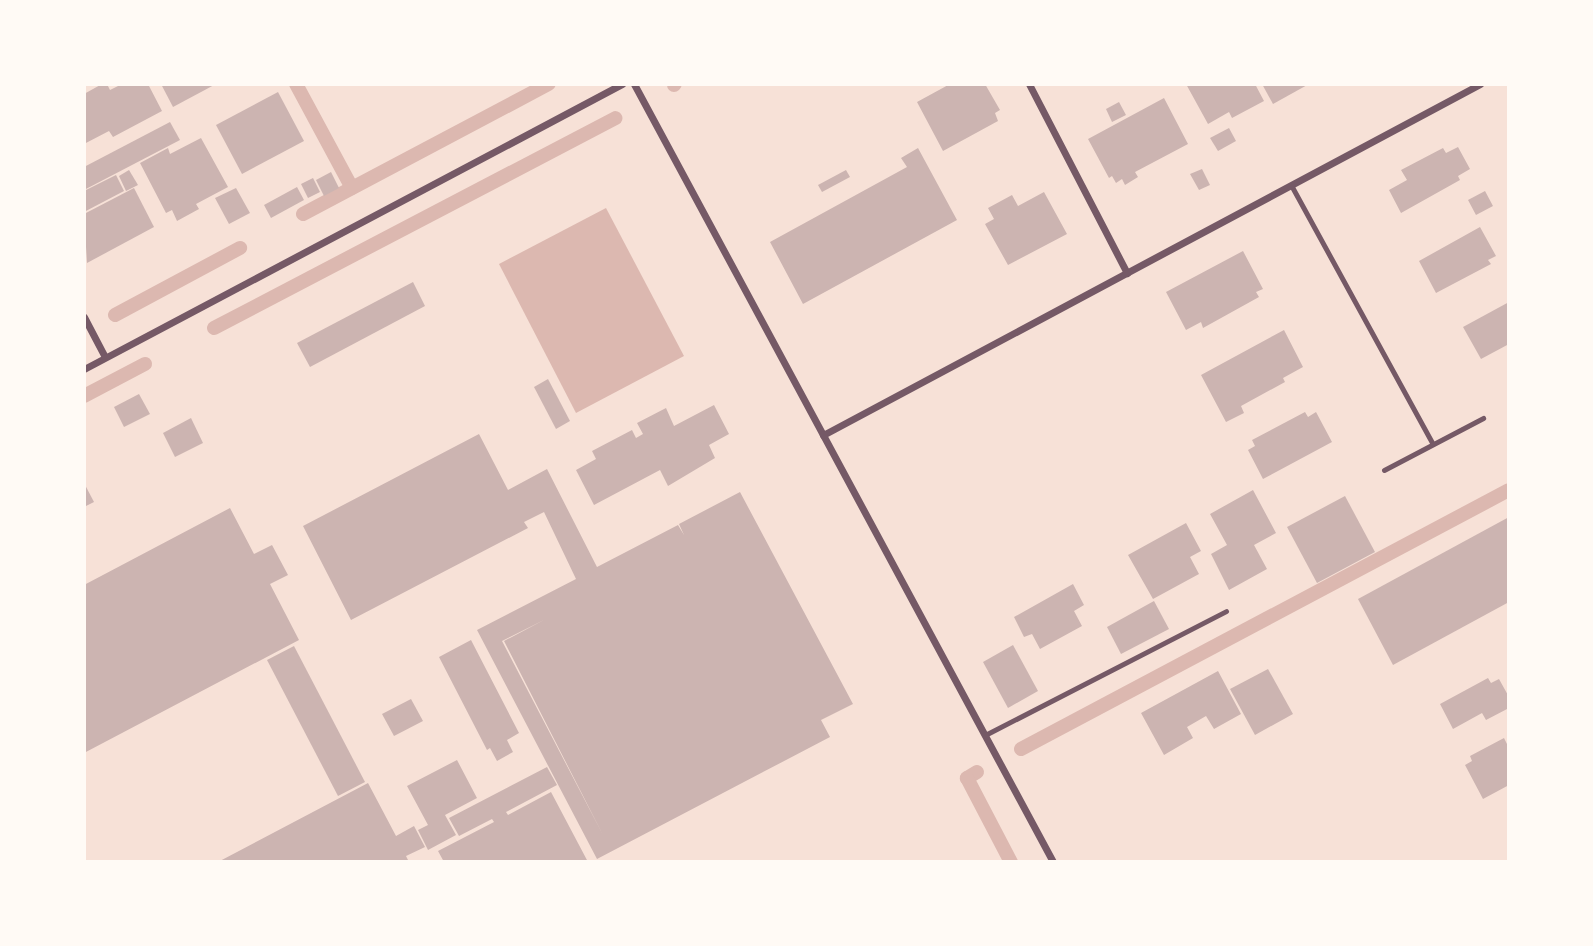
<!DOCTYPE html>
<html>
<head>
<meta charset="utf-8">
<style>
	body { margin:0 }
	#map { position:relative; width:1593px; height:946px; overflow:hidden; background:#f7e1d7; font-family:"Noto Sans",sans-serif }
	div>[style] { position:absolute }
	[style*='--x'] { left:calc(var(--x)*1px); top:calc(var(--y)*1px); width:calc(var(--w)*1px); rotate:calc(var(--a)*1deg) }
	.water>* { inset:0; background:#dcb8b0 }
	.stream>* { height:14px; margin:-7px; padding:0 7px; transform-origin:7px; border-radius:7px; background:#dcb8b0 }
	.building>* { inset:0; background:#ccb4b1 }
	.service>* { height:5px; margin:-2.5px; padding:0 2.5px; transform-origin:2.5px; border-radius:2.5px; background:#755966 }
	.minor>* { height:7px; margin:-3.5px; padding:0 3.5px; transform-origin:3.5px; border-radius:3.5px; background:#755966 }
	span { translate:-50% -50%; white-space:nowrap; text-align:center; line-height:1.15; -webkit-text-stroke:5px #fffaf5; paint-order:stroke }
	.frame { position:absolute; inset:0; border:86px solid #fffaf5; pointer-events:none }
</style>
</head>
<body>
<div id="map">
	<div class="water">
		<i style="clip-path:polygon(606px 208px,684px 356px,576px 413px,499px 264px)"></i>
	</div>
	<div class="stream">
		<i style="--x:296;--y:84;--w:118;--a:61.7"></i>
		<i style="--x:674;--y:85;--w:1;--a:-45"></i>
		<i style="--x:303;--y:214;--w:278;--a:-27.9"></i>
		<i style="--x:115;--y:315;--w:142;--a:-28.2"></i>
		<i style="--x:214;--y:328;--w:453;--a:-27.6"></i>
		<i style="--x:84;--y:396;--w:69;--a:-27.7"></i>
		<i style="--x:1021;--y:749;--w:552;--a:-27.96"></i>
		<i style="--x:977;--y:772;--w:12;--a:149"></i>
		<i style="--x:967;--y:778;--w:95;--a:62.4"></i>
	</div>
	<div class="building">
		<i style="clip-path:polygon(102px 84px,107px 84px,110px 90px,122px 84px,148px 84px,162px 111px,113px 137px,109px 131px,84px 144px,84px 94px)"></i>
		<i style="clip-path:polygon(161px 84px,216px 84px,173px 107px)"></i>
		<i style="clip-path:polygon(950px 84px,985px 84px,1000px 110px,995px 113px,998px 121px,943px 151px,917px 102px)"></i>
		<i style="clip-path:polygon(1186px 84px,1255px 84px,1264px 101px,1232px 118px,1229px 112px,1208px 124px)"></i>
		<i style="clip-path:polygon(1262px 84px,1309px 84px,1273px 104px)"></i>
		<i style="clip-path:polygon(278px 92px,304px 141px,242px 174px,216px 125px)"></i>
		<i style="clip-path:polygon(1164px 98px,1188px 144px,1135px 172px,1138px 177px,1125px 185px,1122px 179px,1116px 183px,1112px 176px,1109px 178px,1088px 139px)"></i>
		<i style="clip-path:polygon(1119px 102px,1126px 115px,1112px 122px,1106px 109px)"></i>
		<i style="clip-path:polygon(170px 122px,180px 140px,84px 190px,84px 167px)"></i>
		<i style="clip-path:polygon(1229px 128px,1236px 141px,1218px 151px,1210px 138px)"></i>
		<i style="clip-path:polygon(201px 138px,228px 187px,196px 204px,199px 209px,177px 221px,172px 210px,166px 213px,140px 163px,168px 148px,170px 154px)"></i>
		<i style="clip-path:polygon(1458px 147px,1470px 169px,1458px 176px,1460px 180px,1401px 213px,1389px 190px,1407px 180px,1401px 170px,1443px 148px,1446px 153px)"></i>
		<i style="clip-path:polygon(918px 148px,957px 220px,803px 304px,770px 242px,907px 167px,901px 158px)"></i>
		<i style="clip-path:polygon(1202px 169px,1210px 185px,1199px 190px,1190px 174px)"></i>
		<i style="clip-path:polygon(129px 170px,138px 185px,126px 191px,119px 176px)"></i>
		<i style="clip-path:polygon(846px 170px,850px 177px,822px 192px,818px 185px)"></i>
		<i style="clip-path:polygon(331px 172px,339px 188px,324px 196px,316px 180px)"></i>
		<i style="clip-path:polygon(116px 175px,124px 191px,84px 212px,84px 191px)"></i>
		<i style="clip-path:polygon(313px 178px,320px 192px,308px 198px,301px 184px)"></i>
		<i style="clip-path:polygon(297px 187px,304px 200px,271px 218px,264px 205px)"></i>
		<i style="clip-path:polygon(134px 188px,154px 227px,87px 263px,84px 214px)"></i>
		<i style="clip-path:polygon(236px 188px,250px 213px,229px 224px,215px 198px)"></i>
		<i style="clip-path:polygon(1485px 191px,1493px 206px,1476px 215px,1468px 200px)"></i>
		<i style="clip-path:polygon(1044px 192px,1067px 234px,1008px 265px,985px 224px,994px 219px,988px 208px,1012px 195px,1018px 206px)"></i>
		<i style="clip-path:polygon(1480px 227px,1496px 256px,1488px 260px,1491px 264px,1436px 293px,1419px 261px)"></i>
		<i style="clip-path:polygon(1243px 251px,1263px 289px,1256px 292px,1259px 297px,1203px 328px,1201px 322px,1186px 330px,1166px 292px)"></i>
		<i style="clip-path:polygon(413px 282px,425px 306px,310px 367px,297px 343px)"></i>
		<i style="clip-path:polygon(1509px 302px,1509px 344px,1481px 359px,1463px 327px)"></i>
		<i style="clip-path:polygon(1284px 330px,1303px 367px,1283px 378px,1285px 382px,1241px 406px,1244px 413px,1226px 422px,1201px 375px)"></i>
		<i style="clip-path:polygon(548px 379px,570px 421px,556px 429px,534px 387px)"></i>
		<i style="clip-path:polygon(139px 394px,150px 414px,124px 427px,114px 407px)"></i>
		<i style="clip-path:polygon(714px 405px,729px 434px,709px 445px,715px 458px,668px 486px,660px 470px,594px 505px,576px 470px,596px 459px,592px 451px,632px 430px,636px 438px,643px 434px,637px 423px,666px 408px,674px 426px)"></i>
		<i style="clip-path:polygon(1305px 412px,1308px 417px,1316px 412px,1332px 442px,1263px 479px,1248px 450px,1255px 446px,1252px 440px)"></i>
		<i style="clip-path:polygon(191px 418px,203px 443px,175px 457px,163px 433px)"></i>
		<i style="clip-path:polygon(evenodd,479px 434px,508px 490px,547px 469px,597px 567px,678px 525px,684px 535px,679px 524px,740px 492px,853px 704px,821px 720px,830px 737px,597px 859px,477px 630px,576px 579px,544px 512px,524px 522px,528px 528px,351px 620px,303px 526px,479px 434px,544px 620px,504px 641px,603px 835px,502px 641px,544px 620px)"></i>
		<i style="clip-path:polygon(84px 483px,94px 502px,84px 507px)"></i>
		<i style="clip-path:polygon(1253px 490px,1276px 533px,1254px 545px,1267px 569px,1229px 590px,1211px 554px,1227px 545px,1210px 514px)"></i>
		<i style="clip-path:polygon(1345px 496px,1375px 552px,1317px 583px,1287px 527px)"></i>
		<i style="clip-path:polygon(230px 508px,254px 554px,272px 545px,288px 575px,270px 584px,299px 640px,84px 753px,84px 585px)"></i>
		<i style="clip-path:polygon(1509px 517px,1509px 602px,1393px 665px,1358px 599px)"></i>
		<i style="clip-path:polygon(1186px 523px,1201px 551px,1190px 557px,1199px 574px,1153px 599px,1128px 555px)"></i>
		<i style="clip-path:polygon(1073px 584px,1084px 605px,1074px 611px,1082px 626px,1040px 649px,1032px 634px,1024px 637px,1014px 617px)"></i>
		<i style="clip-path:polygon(1154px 601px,1169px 629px,1121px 654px,1107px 627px)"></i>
		<i style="clip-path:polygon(471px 640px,519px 733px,507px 740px,513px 752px,497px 761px,490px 748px,487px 750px,439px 657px)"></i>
		<i style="clip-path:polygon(1013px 645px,1038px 691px,1008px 708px,983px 662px)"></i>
		<i style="clip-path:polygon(294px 646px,365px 782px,338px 796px,267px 660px)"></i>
		<i style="clip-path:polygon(1268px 669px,1293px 714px,1255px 735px,1230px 689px)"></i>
		<i style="clip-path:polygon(1218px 671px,1241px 714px,1214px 729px,1206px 716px,1187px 727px,1193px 738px,1164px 755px,1141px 713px)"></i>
		<i style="clip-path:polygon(1488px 678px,1491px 683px,1499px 679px,1509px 697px,1509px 708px,1486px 720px,1482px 713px,1453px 729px,1440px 704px)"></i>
		<i style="clip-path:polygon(411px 699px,423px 721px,394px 736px,382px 714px)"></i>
		<i style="clip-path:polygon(1504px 738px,1509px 748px,1509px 785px,1483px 799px,1465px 765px,1472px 761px,1470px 756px)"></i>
		<i style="clip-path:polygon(457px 760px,477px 798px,445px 815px,456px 835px,428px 850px,418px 830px,428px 825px,407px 786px)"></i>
		<i style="clip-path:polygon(547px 767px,557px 785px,506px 812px,508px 815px,551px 792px,588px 862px,444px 862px,438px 851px,494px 822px,492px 819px,459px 836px,449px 818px)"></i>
		<i style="clip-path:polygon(368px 783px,396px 836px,414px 826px,425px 847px,406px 856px,409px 862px,218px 862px)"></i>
	</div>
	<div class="service">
		<i style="--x:1291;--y:185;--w:295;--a:61.3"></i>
		<i style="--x:1384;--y:470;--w:112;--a:-27.7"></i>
		<i style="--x:985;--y:735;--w:271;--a:-27.2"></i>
	</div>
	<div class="minor">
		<i style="--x:634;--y:84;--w:884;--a:61.69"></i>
		<i style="--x:1029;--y:84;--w:213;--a:62.6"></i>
		<i style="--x:84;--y:317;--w:45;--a:62.3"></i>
		<i style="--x:84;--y:369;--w:609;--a:-27.91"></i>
		<i style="--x:823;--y:435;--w:745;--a:-28.11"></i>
	</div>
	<div class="frame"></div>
</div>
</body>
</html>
